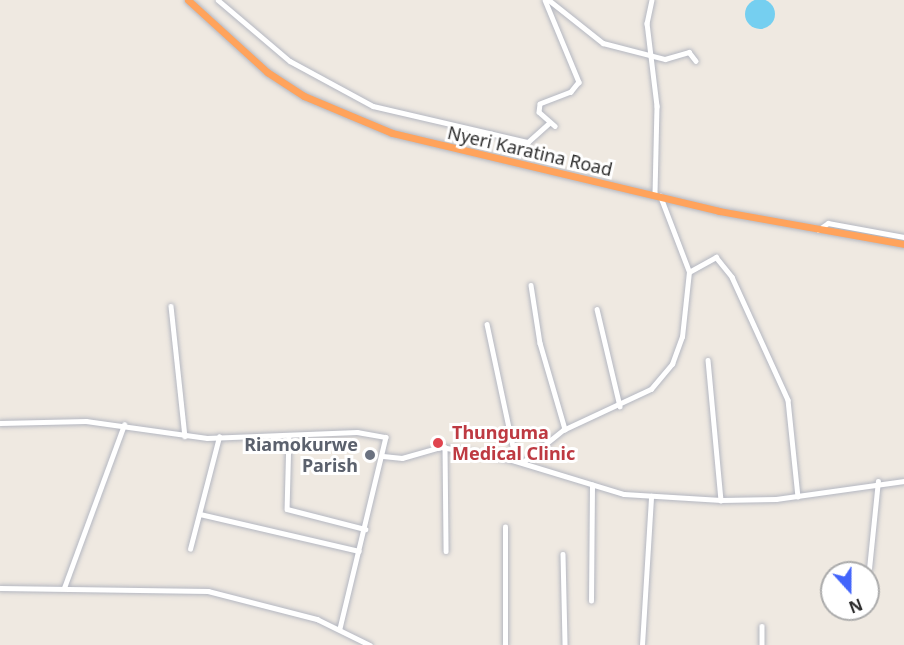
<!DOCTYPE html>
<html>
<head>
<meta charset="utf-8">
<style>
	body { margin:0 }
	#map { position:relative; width:904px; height:645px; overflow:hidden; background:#efe9e1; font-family:"Noto Sans",sans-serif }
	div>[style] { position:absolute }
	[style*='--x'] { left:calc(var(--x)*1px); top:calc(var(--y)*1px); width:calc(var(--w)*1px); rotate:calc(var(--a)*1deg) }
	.water>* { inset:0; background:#75cff0 }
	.round { border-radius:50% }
	.roads { filter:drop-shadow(0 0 2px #b4b7c1) drop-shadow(0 0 2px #b4b7c1) }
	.minor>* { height:4.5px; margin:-2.25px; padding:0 2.25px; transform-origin:2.25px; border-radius:2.25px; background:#fff }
	.highway>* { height:7px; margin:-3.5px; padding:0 3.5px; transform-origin:3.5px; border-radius:3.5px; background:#ffa35c }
	.dots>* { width:16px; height:16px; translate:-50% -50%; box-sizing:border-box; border:3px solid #fff; border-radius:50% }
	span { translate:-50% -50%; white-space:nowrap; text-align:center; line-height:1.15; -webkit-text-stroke:6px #fff; paint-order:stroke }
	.street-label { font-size:18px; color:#2e2e2e }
	.health-label { font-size:18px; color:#be3a42; font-weight:700 }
	.left { translate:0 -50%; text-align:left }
	.worship-label { font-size:18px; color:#5b616d; font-weight:700 }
	.right { translate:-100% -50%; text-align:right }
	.north { position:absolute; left:820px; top:561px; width:60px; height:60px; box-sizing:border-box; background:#fff; border:2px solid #ababab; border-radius:50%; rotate:159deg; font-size:16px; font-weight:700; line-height:24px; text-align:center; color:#2e2e2e }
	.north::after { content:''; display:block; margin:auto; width:21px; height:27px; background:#4264fb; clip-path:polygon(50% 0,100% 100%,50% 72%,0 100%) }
</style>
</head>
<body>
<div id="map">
	<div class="water">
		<i class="round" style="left:745px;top:-1px;width:30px;height:30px"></i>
	</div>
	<div class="roads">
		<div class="minor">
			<i style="--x:218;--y:0;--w:94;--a:40.3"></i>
			<i style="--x:290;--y:61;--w:94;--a:28.5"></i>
			<i style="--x:373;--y:106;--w:159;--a:13.1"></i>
			<i style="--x:528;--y:142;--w:28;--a:-42"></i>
			<i style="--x:545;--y:0;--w:89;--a:67.5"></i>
			<i style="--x:579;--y:82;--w:13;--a:129"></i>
			<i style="--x:571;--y:92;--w:33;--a:159"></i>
			<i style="--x:540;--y:104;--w:8;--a:97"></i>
			<i style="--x:539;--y:112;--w:21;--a:41"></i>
			<i style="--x:549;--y:0;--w:69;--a:38.5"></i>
			<i style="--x:603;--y:43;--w:64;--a:14.5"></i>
			<i style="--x:665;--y:59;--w:25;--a:-16"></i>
			<i style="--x:689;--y:52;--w:11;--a:52"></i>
			<i style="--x:652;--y:0;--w:24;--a:102"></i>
			<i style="--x:647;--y:23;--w:84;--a:83.1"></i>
			<i style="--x:657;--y:106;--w:89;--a:91.3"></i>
			<i style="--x:818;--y:230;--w:12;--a:-35"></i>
			<i style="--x:828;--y:223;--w:77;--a:10.4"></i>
			<i style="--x:689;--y:272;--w:31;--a:-29"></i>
			<i style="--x:716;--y:257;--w:26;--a:51"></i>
			<i style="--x:732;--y:277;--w:135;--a:65.5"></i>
			<i style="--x:788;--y:400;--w:97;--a:84.1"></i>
			<i style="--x:531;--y:285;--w:59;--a:81.2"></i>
			<i style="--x:540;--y:343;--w:90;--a:73.8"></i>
			<i style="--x:171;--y:306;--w:131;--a:83.9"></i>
			<i style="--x:597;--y:309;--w:100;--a:76.7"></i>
			<i style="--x:487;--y:324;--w:140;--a:78"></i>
			<i style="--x:708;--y:360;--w:141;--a:84.7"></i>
			<i style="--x:0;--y:423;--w:86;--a:-1.3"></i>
			<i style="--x:86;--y:421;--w:122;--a:8"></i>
			<i style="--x:207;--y:438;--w:150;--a:-2.3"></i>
			<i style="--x:357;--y:432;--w:29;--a:10"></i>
			<i style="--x:386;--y:437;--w:196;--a:103.5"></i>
			<i style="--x:289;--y:435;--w:74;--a:91.5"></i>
			<i style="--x:287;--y:509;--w:81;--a:14.4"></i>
			<i style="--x:445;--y:447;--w:104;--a:89.4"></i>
			<i style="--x:383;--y:456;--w:19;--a:6"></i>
			<i style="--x:402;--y:458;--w:41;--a:-15.8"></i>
			<i style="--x:441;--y:447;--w:69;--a:10"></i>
			<i style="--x:509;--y:459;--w:120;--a:16.9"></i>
			<i style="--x:624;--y:494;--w:97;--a:3.5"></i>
			<i style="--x:721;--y:500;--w:55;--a:-1"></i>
			<i style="--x:776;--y:499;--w:129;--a:-8"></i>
			<i style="--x:522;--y:463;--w:53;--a:-38.8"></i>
			<i style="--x:563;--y:430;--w:97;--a:-25"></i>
			<i style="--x:651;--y:389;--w:33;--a:-50"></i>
			<i style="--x:672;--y:364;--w:29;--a:-70"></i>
			<i style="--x:682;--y:337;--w:65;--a:-83.9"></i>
			<i style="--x:689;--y:272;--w:81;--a:-110.9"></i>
			<i style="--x:200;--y:514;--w:163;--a:13.1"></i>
			<i style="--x:190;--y:549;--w:116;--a:-75.5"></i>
			<i style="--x:563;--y:554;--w:91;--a:88.7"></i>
			<i style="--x:869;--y:569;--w:88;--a:-84.2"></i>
			<i style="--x:0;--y:588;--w:208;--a:0.8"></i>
			<i style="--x:208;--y:591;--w:113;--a:14.4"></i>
			<i style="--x:317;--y:619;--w:59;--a:26.1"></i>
			<i style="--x:64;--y:588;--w:174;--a:-69.8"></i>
			<i style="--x:591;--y:601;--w:116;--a:-89.5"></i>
			<i style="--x:762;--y:626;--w:19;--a:90"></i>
			<i style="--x:505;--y:645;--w:118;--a:-90"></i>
			<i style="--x:642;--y:645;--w:149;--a:-86.5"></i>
		</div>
		<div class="highway">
			<i style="--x:188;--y:0;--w:107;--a:42.3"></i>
			<i style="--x:267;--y:72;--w:44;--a:33"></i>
			<i style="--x:304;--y:96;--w:95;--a:22.8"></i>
			<i style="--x:392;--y:133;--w:336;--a:13.4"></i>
			<i style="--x:719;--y:211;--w:188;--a:10.1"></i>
		</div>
	</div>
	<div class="dots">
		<i style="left:438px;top:443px;background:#e0444e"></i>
		<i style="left:370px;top:455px;background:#6b7280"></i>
	</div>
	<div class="street-label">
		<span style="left:530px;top:151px;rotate:13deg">Nyeri Karatina Road</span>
	</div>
	<div class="health-label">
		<span class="left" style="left:452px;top:443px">Thunguma<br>Medical Clinic</span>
	</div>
	<div class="worship-label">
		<span class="right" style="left:358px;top:455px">Riamokurwe<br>Parish</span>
	</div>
	<div class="north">N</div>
</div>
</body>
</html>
